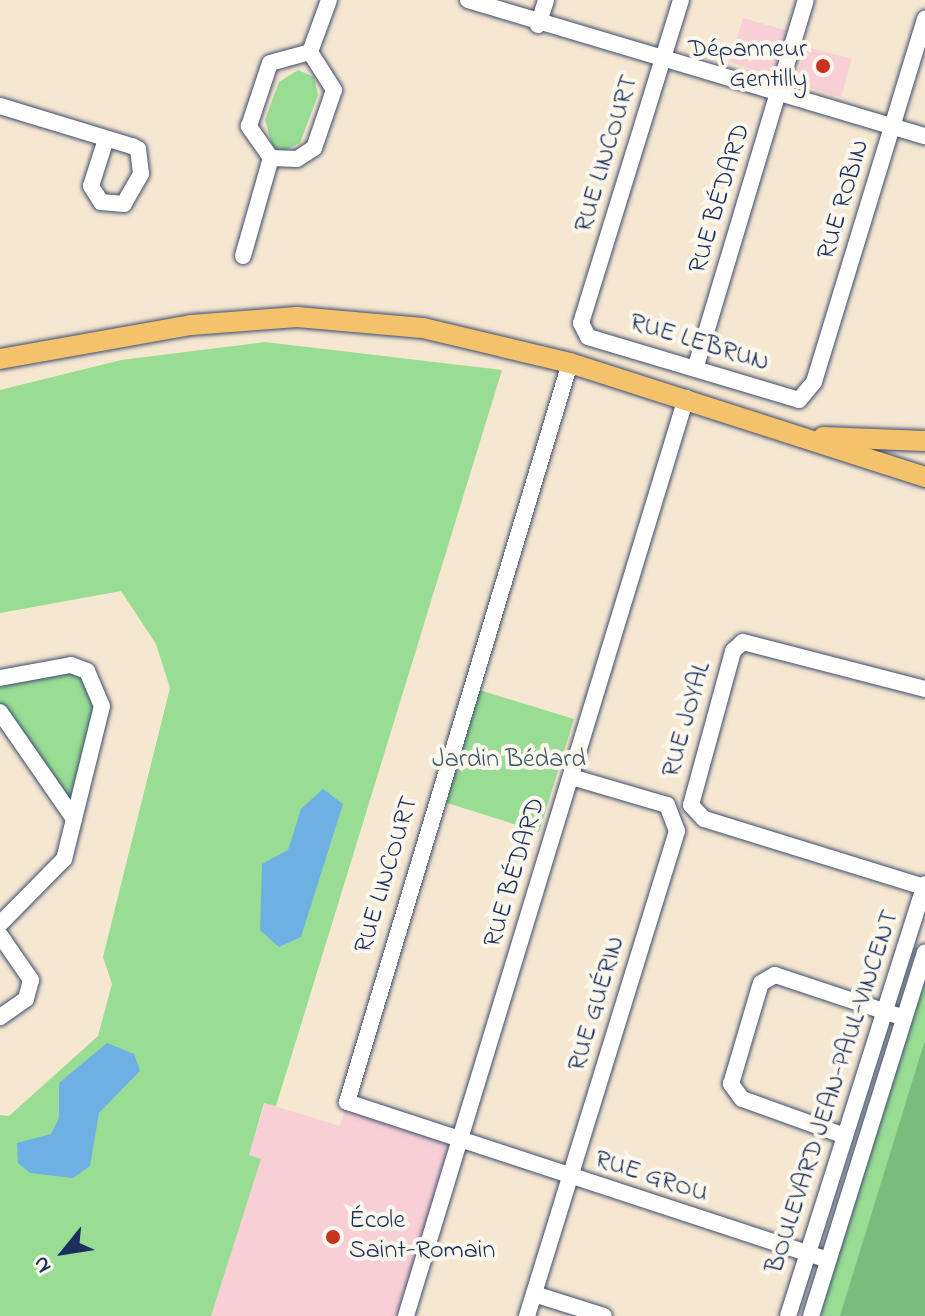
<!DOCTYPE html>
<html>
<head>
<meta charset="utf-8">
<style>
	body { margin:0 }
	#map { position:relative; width:925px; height:1316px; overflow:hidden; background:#f6e7d1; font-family:"Indie Flower",sans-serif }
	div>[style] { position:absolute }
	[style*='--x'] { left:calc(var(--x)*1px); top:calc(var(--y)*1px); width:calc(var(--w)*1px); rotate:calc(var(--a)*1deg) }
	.built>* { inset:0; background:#f7cfd5 }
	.green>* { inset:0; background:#99dc94 }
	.forest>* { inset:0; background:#7abc7e }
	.water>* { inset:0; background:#6fb0e4 }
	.roads { filter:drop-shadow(0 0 2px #3c4b6f) drop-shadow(0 0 2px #3c4b6f) }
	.minor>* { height:16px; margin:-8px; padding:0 8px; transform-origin:8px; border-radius:8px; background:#fff }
	.major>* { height:20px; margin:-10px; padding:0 10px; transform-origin:10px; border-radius:10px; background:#f3c26a }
	.dots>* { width:22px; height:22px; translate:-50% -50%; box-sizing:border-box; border:4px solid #fbf7ec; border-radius:50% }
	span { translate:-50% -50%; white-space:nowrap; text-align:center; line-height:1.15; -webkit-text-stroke:8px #fbf7ec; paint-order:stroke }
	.poi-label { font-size:26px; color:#1b2f5e }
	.right { translate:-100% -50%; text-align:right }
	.left { translate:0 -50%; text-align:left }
	.street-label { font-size:26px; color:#1b2f5e }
	.park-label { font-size:26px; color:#3a5a6c }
	.north { position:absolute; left:24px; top:1212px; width:80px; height:80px; -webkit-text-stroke:6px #fbf7ec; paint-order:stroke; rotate:240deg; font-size:22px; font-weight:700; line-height:32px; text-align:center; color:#1b2f5e }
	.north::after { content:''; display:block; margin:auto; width:28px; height:36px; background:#1b2f5e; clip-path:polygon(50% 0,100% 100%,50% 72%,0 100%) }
</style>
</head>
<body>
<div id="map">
	<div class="built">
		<i style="clip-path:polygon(743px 18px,788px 31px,776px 77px,730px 62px)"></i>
		<i style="clip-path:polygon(807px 47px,852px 59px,841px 97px,801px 85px,796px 77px)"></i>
		<i style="clip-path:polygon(347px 1102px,459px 1143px,406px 1316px,211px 1316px,260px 1159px,249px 1155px,265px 1103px,340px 1126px)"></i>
	</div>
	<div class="green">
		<i style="clip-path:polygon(298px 70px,314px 77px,318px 95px,300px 143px,284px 151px,273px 148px,265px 120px,279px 82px)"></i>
		<i style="clip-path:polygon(265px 342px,502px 370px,276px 1106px,264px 1103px,249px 1155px,261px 1159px,211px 1316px,0 1316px,0 1115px,9px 1116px,98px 1036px,112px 984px,103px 957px,170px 688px,156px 644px,121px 591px,0 613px,0 390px,121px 360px)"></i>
		<i style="clip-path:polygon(71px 665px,98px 688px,74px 819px,0 712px,0 678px)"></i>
		<i style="clip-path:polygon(479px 690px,574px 719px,539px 832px,444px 802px)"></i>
		<i style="clip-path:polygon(925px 981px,925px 1316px,821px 1316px,826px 1296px)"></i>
	</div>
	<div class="forest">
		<i style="clip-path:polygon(925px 1042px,925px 1316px,840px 1316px,921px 1053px)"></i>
	</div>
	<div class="water">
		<i style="clip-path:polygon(323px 789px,343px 804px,301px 937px,279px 947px,260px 930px,262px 864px,288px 850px,301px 809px)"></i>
		<i style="clip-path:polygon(107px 1043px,134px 1054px,140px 1071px,99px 1113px,90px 1166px,73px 1178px,30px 1173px,18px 1163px,17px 1143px,51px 1134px,59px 1118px,59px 1083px)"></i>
	</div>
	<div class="roads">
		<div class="minor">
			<i style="--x:468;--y:0;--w:477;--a:16.6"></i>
			<i style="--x:681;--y:0;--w:338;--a:107.2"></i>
			<i style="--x:581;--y:323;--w:16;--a:63"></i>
			<i style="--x:588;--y:337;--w:220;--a:16.6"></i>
			<i style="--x:799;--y:400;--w:23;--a:-50"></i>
			<i style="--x:814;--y:382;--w:380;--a:-73"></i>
			<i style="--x:538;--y:25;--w:26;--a:-72"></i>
			<i style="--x:310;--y:52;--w:45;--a:57.7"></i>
			<i style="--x:334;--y:90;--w:61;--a:109"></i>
			<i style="--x:314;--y:148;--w:20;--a:147"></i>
			<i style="--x:297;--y:159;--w:26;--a:-178"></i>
			<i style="--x:271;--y:158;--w:39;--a:-125"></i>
			<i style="--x:249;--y:126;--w:66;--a:-71.6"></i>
			<i style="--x:270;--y:63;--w:41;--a:-15.4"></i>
			<i style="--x:310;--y:52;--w:55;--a:-69.9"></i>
			<i style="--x:0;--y:106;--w:138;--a:16.9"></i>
			<i style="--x:132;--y:146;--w:7;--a:27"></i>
			<i style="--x:138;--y:149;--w:25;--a:83"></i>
			<i style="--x:141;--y:174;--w:34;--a:120"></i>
			<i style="--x:124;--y:204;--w:23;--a:-175"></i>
			<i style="--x:101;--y:202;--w:19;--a:-122"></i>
			<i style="--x:91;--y:186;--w:49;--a:-72.3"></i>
			<i style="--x:243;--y:256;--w:102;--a:-74.1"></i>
			<i style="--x:570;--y:363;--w:772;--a:106.79"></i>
			<i style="--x:347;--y:1102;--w:506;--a:18.18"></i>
			<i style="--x:696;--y:366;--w:382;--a:-73.3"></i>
			<i style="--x:0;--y:678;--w:72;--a:-10.4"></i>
			<i style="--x:71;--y:665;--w:17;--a:21"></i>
			<i style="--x:87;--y:671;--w:38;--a:67"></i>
			<i style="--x:102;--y:706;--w:158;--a:103.9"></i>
			<i style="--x:64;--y:859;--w:91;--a:134.6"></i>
			<i style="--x:0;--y:712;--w:130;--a:55.3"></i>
			<i style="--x:924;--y:887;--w:230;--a:-162.8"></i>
			<i style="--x:704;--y:819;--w:19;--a:-133"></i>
			<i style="--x:691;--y:805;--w:160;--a:-74.7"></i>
			<i style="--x:733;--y:651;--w:13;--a:-42"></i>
			<i style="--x:743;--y:642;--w:188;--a:14.5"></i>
			<i style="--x:0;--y:935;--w:55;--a:55.4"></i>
			<i style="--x:31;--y:980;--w:20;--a:105"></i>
			<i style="--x:26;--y:999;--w:32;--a:145"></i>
			<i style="--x:845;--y:1136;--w:109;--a:-160.2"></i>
			<i style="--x:742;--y:1099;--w:19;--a:-126"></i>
			<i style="--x:731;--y:1084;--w:105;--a:-73.5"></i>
			<i style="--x:761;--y:983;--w:16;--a:-30"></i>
			<i style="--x:775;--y:975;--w:136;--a:18.4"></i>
			<i style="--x:534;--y:1294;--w:73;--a:17.4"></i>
			<i style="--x:406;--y:1316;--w:960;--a:-73.04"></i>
			<i style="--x:527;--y:1316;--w:508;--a:-72.81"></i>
			<i style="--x:677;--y:831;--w:28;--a:-111"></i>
			<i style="--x:667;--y:805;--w:100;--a:-163.7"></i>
			<i style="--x:788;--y:1316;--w:453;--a:-72.4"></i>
			<i style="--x:811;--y:1316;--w:381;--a:-72.6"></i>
		</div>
		<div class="major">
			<i style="--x:0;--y:359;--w:194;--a:-10.1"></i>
			<i style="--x:191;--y:325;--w:106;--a:-4.3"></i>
			<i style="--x:297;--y:317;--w:126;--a:5"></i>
			<i style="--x:423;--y:328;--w:151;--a:13.4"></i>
			<i style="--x:570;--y:363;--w:373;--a:17.8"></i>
			<i style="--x:823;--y:437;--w:102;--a:2.2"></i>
		</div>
	</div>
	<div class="dots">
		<i style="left:823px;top:66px;background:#c8321e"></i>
		<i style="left:333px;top:1237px;background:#c8321e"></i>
	</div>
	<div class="poi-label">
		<span class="right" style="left:807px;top:66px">Dépanneur<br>Gentilly</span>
		<span class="left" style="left:349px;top:1237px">École<br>Saint-Romain</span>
	</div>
	<div class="street-label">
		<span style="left:608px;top:154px;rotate:-73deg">RUE LINCOURT</span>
		<span style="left:721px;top:199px;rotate:-73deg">RUE BÉDARD</span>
		<span style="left:845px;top:200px;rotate:-73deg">RUE ROBIN</span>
		<span style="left:699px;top:344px;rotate:17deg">RUE LEBRUN</span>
		<span style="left:688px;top:720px;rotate:-74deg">RUE JOYAL</span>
		<span style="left:516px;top:873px;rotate:-73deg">RUE BÉDARD</span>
		<span style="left:388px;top:875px;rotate:-73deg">RUE LINCOURT</span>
		<span style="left:598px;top:1004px;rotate:-73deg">RUE GUÉRIN</span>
		<span style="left:834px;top:1092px;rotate:-72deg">BOULEVARD JEAN-PAUL-VINCENT</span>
		<span style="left:651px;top:1178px;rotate:18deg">RUE GROU</span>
	</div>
	<div class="park-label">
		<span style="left:509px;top:761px">Jardin Bédard</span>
	</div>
	<div class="north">N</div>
</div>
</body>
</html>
